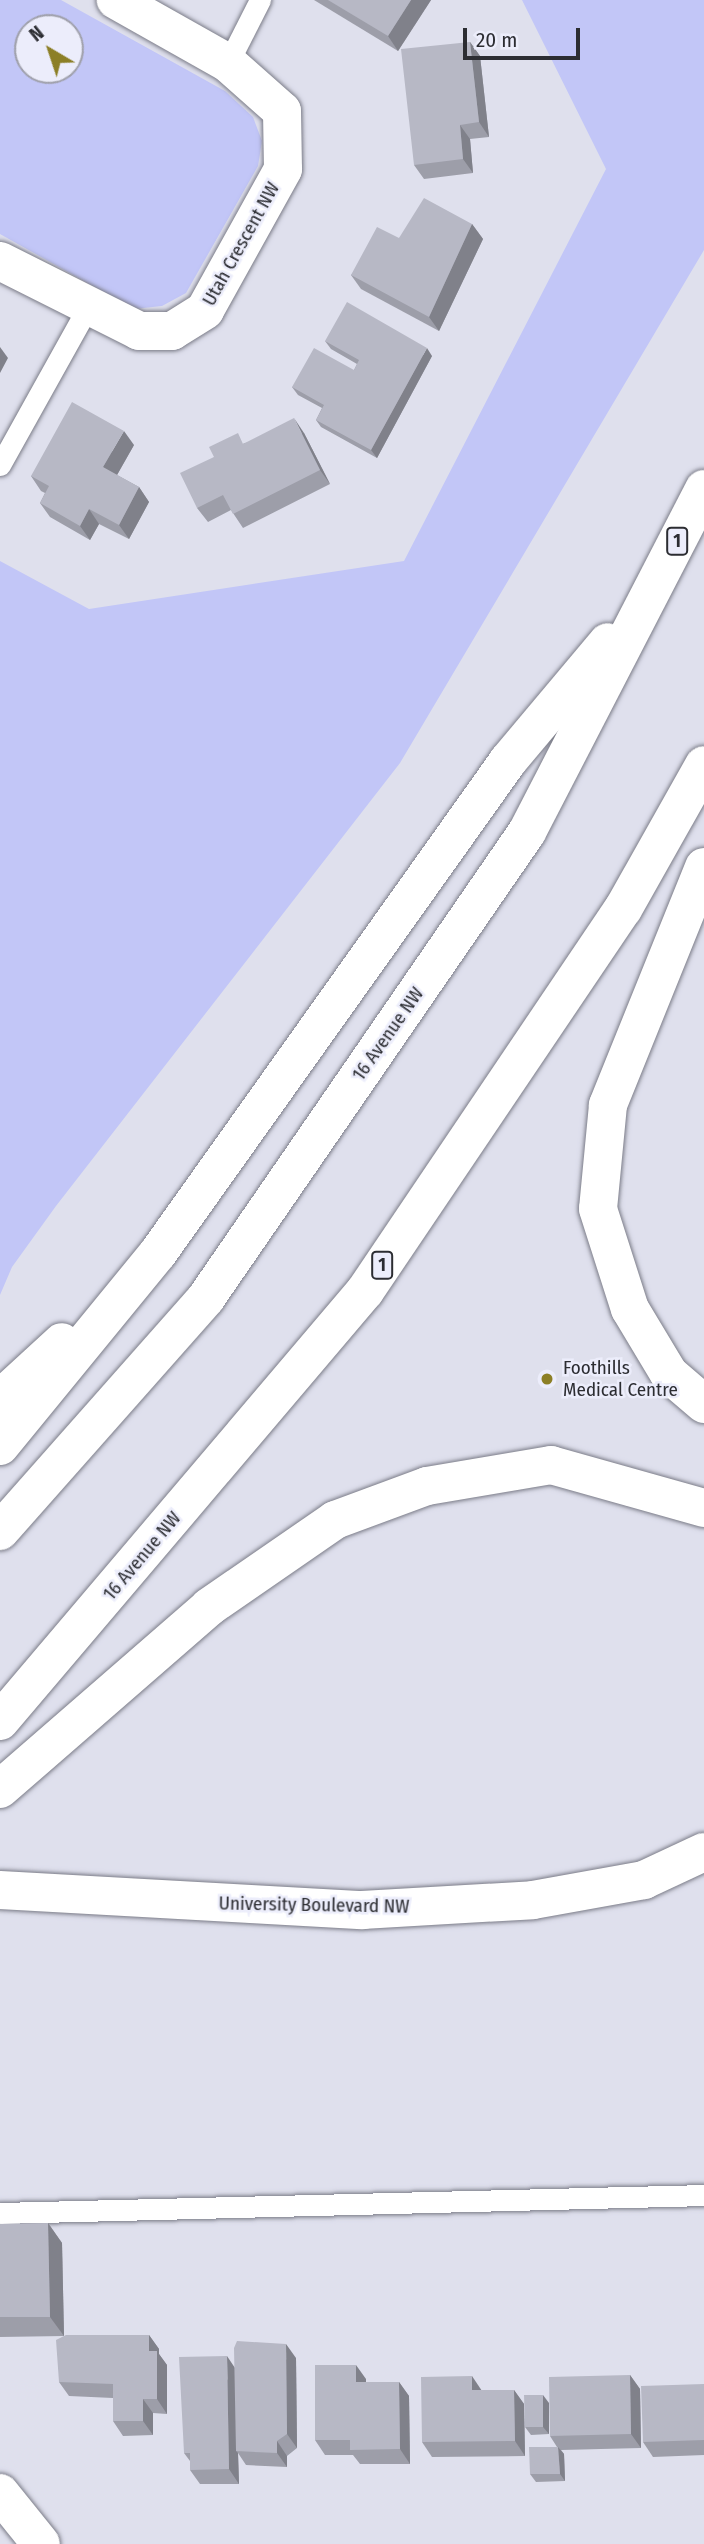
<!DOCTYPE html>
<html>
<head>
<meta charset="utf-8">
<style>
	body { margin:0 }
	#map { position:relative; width:704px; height:2544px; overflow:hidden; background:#dfe0ed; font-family:"Fira Sans Condensed",sans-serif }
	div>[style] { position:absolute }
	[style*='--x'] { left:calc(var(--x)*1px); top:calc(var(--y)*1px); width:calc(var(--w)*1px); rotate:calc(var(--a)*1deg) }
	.green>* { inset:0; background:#c2c6f7 }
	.roads { filter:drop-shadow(0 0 2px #7b7c88) drop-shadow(0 0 2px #7b7c88) }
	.lane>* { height:21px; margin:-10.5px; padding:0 10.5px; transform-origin:10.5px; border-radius:10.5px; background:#fff }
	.street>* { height:38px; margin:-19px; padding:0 19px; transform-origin:19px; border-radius:19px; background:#fff }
	.secondary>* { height:38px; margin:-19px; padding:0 19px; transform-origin:19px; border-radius:19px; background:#fff }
	.highway>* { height:38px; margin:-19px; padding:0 19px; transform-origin:19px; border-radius:19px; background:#fff }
	.wall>* { inset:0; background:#9d9ea9 }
	.shaded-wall>* { inset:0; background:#80818a }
	.building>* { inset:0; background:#b7b8c5 }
	.dots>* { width:19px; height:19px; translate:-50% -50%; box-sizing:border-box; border:4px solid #ecedfb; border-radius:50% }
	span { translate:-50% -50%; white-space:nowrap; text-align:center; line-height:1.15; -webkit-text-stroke:5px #ecedfb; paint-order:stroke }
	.shield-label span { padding:2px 5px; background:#ecedfb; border:2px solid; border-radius:5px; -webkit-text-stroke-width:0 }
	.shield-label { font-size:18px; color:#2c2d32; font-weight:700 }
	.street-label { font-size:19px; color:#2c2d32 }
	.poi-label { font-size:19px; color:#2c2d32 }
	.left { translate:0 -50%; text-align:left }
	.north { position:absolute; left:14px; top:14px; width:70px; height:70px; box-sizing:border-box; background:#ecedfb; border:2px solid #9fa0ab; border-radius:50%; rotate:321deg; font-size:19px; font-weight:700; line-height:28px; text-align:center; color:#2c2d32 }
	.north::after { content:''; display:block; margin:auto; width:24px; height:32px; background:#8c7f26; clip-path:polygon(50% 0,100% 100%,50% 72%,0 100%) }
	.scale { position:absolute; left:463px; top:28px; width:117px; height:32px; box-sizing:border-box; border:4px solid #2c2d32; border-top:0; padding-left:9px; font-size:21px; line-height:24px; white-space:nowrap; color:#2c2d32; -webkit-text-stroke:5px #ecedfb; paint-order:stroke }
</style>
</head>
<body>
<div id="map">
	<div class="green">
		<i style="clip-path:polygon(evenodd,0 0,61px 0,225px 91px,253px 117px,262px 141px,258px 166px,186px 293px,162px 306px,134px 309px,0 234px,0 0,28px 28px,70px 28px,70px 70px,28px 70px,28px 28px)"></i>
		<i style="clip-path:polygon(522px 0,704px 0,704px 250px,400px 763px,56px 1206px,12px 1267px,0 1295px,0 561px,89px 609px,404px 561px,606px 169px)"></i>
	</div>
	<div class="roads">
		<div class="lane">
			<i style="--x:228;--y:63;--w:71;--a:-63.1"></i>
			<i style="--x:0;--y:465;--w:179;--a:-60.9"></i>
			<i style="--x:0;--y:2213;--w:704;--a:-1.46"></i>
		</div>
		<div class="street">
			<i style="--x:0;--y:261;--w:156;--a:26.7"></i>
			<i style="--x:139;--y:331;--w:33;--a:0"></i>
			<i style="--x:172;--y:331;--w:39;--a:-32"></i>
			<i style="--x:205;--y:310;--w:161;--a:-61"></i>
			<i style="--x:283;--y:169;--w:58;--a:-91"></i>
			<i style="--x:282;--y:111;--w:72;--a:-138.4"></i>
			<i style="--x:228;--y:63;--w:129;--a:-150.6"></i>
			<i style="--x:0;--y:2493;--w:65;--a:51.2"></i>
		</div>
		<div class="secondary">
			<i style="--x:0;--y:1890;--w:363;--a:3.2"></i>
			<i style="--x:362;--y:1910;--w:171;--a:-3.3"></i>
			<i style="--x:533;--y:1900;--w:113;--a:-10.2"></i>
			<i style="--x:644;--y:1880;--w:66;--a:-25"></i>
		</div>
		<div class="highway">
			<i style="--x:704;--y:867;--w:257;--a:112"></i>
			<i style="--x:608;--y:1105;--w:104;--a:95.5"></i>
			<i style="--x:598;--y:1209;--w:105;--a:72.3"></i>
			<i style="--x:630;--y:1309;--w:76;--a:59"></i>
			<i style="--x:669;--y:1374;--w:46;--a:40.6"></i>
			<i style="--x:0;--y:1399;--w:84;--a:-42.6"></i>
			<i style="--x:0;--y:1446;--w:249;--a:-50.7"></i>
			<i style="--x:158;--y:1253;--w:604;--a:-54.57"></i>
			<i style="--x:508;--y:761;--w:155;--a:-50"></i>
			<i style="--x:0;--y:1531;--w:311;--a:-48.5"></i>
			<i style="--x:206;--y:1298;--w:566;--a:-55.44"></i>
			<i style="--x:527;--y:832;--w:386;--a:-62.7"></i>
			<i style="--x:0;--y:1721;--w:564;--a:-49.67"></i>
			<i style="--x:365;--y:1291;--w:461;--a:-56"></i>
			<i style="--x:623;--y:909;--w:165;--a:-60.6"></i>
			<i style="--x:0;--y:1789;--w:277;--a:-41"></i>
			<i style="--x:209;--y:1607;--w:153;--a:-34.6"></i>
			<i style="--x:335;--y:1520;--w:98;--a:-20.3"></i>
			<i style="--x:427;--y:1486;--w:126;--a:-9.6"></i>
			<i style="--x:551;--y:1465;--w:159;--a:15.7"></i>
		</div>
	</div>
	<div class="wall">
		<i style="clip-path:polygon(314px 0,431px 0,398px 51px)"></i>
		<i style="clip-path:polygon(470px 42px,480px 56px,489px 137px,470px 139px,473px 173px,424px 179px,414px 165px)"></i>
		<i style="clip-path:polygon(472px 224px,483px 239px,439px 331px,361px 289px,351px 275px,399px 238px)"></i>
		<i style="clip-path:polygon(325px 341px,432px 356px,377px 458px,321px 427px,316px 420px,322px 408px,298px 395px,292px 387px,354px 370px,357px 364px,331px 349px)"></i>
		<i style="clip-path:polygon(304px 433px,330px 484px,243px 528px,231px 510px,208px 522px,197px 508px,214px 457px,245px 443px)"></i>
		<i style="clip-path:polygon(134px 445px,117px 475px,139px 487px,149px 502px,129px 539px,99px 524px,90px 540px,50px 517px,40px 503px,45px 493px,41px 491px,31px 476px)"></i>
		<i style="clip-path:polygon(48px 2223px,62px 2243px,64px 2336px,0 2337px,0 2224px)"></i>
		<i style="clip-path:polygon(149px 2335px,159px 2349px,159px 2354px,167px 2365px,167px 2414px,153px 2413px,153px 2435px,123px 2436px,113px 2421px,113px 2398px,69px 2396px,59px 2382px)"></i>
		<i style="clip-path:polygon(296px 2358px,297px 2448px,287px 2456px,287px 2467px,246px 2465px,238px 2453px,239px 2484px,200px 2484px,190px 2470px,190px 2461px,184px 2453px,235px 2367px)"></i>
		<i style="clip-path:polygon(630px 2375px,640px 2389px,641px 2448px,561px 2450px,564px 2454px,565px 2481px,536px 2482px,530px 2474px,557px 2447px,550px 2436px)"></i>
		<i style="clip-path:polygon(366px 2379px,366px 2382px,399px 2382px,409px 2396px,410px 2464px,360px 2464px,353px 2455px,325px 2455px,315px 2440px)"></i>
		<i style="clip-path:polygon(704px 2384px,704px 2455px,653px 2457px,643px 2442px)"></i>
		<i style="clip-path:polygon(482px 2390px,514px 2390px,524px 2404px,525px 2456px,432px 2457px,422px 2442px)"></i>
		<i style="clip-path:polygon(549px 2403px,549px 2434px,531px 2435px,525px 2427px)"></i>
	</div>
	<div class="shaded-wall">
		<i style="clip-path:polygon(411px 0,431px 0,398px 51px,388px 36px)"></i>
		<i style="clip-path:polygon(470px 42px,480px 56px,489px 137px,479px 122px)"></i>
		<i style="clip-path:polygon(460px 125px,470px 139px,473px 173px,463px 159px)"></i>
		<i style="clip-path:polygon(472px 224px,483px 239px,439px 331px,429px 317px)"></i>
		<i style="clip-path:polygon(0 347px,8px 358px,0 373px)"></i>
		<i style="clip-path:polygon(427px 348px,432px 356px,377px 458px,371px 450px)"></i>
		<i style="clip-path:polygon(294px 418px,304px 433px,330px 484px,320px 470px)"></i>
		<i style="clip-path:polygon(124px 431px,134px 445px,113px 482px,103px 467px)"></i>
		<i style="clip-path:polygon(139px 487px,149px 502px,129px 539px,119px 525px)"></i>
		<i style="clip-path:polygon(89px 509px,99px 524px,90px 540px,80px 526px)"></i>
		<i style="clip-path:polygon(48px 2223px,62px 2243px,64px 2336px,50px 2317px)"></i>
		<i style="clip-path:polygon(149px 2335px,159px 2349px,159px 2354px,167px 2365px,167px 2414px,157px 2399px,149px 2351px)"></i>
		<i style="clip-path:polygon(286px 2344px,296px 2358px,297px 2448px,287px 2434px)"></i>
		<i style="clip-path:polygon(227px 2356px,237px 2371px,236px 2451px,238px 2453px,239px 2484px,229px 2469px)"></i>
		<i style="clip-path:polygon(356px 2365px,366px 2379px,366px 2397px,356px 2382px)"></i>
		<i style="clip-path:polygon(630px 2375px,640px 2389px,641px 2448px,631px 2434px)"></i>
		<i style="clip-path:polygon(472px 2376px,482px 2391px,472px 2390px)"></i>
		<i style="clip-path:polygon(399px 2382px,409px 2396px,410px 2464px,400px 2449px)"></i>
		<i style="clip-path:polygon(514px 2390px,524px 2404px,525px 2456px,515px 2441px)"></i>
		<i style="clip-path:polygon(543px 2395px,549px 2403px,549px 2434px,543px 2427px)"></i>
		<i style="clip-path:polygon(143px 2399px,153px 2413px,153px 2435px,143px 2421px)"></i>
		<i style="clip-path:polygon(277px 2441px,287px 2456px,287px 2467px,277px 2453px)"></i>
		<i style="clip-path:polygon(558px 2447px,564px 2454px,565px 2481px,560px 2474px)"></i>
	</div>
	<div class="building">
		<i style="clip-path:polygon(328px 0,411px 0,388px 36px)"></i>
		<i style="clip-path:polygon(470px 42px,479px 122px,460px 125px,463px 159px,414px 165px,401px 49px)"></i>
		<i style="clip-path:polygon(424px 198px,472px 224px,429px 317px,351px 275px,377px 227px,399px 238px)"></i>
		<i style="clip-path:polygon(347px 302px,427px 348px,371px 450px,316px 420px,324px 405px,292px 387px,314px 348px,354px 370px,359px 360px,325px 341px)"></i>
		<i style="clip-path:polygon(72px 402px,124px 431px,103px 467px,139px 487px,119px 525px,89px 509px,80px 526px,40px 503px,49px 486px,31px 476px)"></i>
		<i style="clip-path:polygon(294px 418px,320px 470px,233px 514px,223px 495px,197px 508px,180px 473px,214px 457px,209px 447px,238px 433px,243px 444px)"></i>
		<i style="clip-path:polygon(48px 2223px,50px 2317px,0 2317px,0 2224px)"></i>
		<i style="clip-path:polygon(66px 2335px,149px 2335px,149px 2351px,157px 2351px,157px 2399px,143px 2399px,143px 2421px,113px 2421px,113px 2384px,59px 2382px,56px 2340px)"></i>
		<i style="clip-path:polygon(237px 2341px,286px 2344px,287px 2434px,277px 2441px,277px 2453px,236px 2451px,234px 2348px)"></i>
		<i style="clip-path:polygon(227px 2356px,229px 2469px,190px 2470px,190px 2453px,184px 2453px,179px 2357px)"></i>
		<i style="clip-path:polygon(315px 2365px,356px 2365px,356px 2382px,399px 2382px,400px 2449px,350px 2450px,350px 2440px,315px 2440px)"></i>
		<i style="clip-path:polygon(630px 2375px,631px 2434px,550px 2436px,549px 2377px)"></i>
		<i style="clip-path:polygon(472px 2376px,472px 2390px,514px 2390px,515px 2441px,422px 2442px,421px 2377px)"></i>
		<i style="clip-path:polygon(704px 2384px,704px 2440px,643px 2442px,641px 2386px)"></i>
		<i style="clip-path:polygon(524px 2395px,543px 2395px,543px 2427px,525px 2427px)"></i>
		<i style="clip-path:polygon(529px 2447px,558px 2447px,560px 2474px,530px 2474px)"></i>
	</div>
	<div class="dots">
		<i style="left:547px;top:1379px;background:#8c7f26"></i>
	</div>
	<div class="shield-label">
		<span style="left:677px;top:541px">1</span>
		<span style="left:382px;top:1265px">1</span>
	</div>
	<div class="street-label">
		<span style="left:241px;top:244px;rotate:-61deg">Utah Crescent NW</span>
		<span style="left:388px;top:1034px;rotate:-55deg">16 Avenue NW</span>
		<span style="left:142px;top:1556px;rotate:-50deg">16 Avenue NW</span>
		<span style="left:314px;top:1905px;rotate:1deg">University Boulevard NW</span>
	</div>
	<div class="poi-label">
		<span class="left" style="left:563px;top:1379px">Foothills<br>Medical Centre</span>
	</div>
	<div class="north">N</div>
	<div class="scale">20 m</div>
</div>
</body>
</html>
